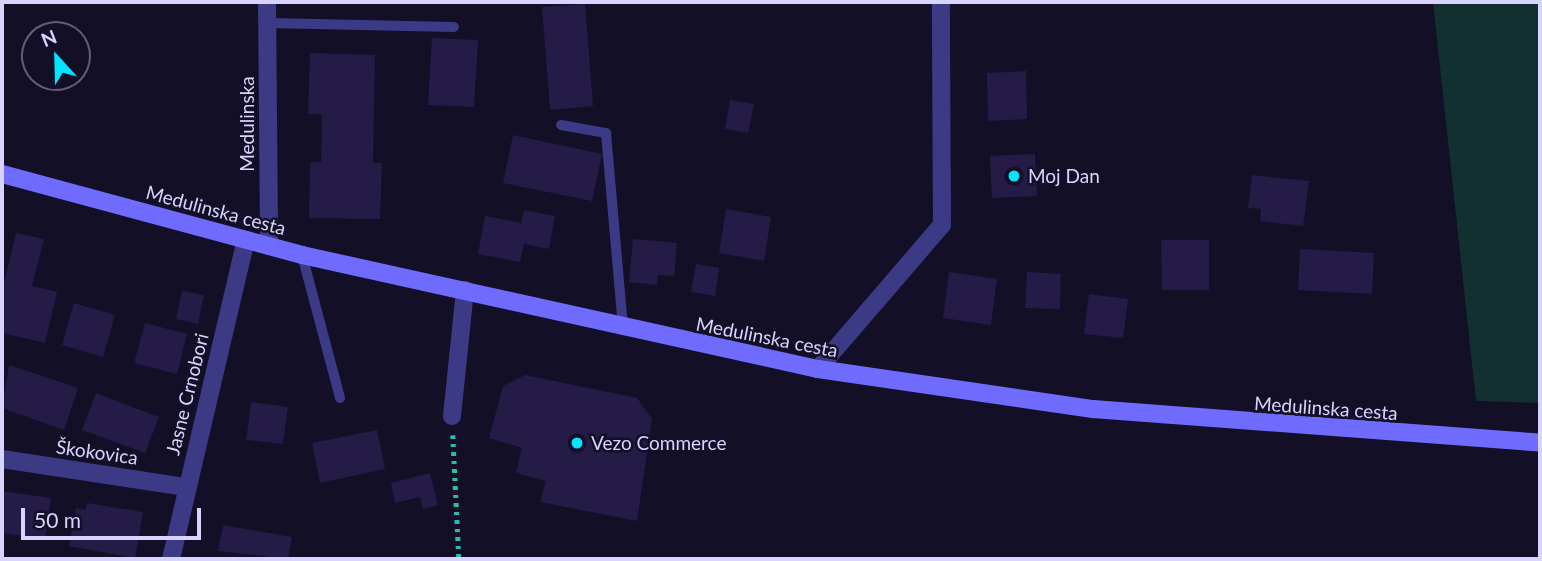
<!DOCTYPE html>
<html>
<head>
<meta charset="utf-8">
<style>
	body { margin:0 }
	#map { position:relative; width:1542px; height:561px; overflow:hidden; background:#130f26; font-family:Lato,sans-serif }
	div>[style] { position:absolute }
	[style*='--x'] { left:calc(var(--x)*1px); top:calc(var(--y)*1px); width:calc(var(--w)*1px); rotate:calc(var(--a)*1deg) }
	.green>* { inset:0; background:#12302f }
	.building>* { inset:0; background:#241b47 }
	.path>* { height:4.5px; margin-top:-2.25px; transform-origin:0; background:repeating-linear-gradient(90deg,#2fb8b0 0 3.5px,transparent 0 8.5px) }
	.lane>* { height:10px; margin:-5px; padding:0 5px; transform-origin:5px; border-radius:5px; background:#3d3a85 }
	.street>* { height:18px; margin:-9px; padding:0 9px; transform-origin:9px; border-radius:9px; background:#3d3a85 }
	.secondary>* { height:18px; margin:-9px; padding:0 9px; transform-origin:9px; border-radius:9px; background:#6f6bff }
	.dots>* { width:19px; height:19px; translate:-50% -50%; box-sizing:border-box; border:4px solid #130f26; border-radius:50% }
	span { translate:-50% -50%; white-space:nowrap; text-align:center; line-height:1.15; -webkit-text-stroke:5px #130f26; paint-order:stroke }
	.street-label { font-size:19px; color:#d9d4ff }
	.poi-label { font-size:19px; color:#d9d4ff }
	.left { translate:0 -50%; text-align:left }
	.frame { position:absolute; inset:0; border:4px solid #d9d4ff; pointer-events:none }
	.north { position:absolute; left:21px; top:21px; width:70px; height:70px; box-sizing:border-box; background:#130f26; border:2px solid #625e7d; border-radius:50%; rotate:338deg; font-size:19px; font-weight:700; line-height:28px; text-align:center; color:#d9d4ff }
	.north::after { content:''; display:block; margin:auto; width:24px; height:32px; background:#00e5ff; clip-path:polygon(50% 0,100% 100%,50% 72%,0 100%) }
	.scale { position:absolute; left:21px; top:508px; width:180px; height:32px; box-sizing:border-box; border:4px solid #d9d4ff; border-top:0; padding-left:9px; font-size:21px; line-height:24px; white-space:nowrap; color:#d9d4ff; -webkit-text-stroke:5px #130f26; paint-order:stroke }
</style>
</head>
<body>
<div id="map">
	<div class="green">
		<i style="clip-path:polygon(1433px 2px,1540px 2px,1540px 403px,1476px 401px)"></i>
	</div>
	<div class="building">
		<i style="clip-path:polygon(585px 4px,593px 106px,550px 110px,542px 7px)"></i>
		<i style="clip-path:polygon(432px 38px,478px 40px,474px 107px,428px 105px)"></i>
		<i style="clip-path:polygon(310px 53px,375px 55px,373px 163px,382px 163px,380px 219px,309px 218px,310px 162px,321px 162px,322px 114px,308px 114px)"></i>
		<i style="clip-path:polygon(1026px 71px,1027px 119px,988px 121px,987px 73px)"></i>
		<i style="clip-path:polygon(730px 100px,754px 104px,748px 133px,725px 129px)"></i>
		<i style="clip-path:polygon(513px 135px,602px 154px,592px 201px,503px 183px)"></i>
		<i style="clip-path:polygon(1035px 154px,1037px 196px,992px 198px,990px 156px)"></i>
		<i style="clip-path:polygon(1252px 175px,1309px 181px,1303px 226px,1260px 221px,1261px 209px,1248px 208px)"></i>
		<i style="clip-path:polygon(726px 209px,771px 217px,764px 261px,719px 253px)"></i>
		<i style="clip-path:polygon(524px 210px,555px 216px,549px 249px,524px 244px,520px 262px,478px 254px,485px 216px,521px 223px)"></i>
		<i style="clip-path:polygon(16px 233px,44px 239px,32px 286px,57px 292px,45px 343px,2px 333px,2px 291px)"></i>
		<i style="clip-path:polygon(633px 239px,677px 243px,674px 276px,658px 275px,657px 285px,629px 282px)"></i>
		<i style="clip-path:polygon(1161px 240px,1209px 240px,1209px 290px,1162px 290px)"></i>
		<i style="clip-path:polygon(1300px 249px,1374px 253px,1372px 294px,1298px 290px)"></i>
		<i style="clip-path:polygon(696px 264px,719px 268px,715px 296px,691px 292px)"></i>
		<i style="clip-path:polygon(949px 272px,997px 279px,991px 325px,943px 318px)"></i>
		<i style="clip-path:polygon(1027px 272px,1061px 274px,1060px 309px,1025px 308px)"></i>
		<i style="clip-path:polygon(182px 291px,204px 295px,198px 324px,176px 319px)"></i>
		<i style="clip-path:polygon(1089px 294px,1128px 299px,1123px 338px,1084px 334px)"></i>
		<i style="clip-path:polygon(74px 303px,115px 315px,103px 357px,62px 345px)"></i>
		<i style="clip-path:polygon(145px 323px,187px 334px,177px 374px,134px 363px)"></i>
		<i style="clip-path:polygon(9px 365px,78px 388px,64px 430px,2px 408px)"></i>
		<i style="clip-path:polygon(525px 375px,637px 398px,652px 419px,637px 521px,540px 502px,546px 481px,516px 473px,522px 448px,489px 438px,503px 386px)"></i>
		<i style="clip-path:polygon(96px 393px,159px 417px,145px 453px,82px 430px)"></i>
		<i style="clip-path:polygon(251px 402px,288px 407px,283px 444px,246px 440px)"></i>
		<i style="clip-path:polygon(377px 430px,385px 469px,320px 483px,312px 443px)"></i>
		<i style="clip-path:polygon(430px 473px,438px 505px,423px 509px,420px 497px,395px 503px,391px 483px)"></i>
		<i style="clip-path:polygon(2px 491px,51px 498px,45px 539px,2px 533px)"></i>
		<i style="clip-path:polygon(87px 503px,143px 512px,135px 558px,69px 546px,76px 508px,85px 510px)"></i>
		<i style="clip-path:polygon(223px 525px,292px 537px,288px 559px,218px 551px)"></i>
	</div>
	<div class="path">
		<i style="--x:453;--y:435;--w:124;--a:87.2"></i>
	</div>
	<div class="lane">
		<i style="--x:268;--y:23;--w:186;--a:1.2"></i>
		<i style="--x:561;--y:125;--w:46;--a:10.1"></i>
		<i style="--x:606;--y:133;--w:197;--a:85"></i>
		<i style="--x:302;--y:255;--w:148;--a:75.1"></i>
	</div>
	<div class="street">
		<i style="--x:267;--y:2;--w:244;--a:89.5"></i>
		<i style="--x:818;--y:369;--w:190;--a:-49.3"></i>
		<i style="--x:942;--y:225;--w:223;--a:-90.3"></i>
		<i style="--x:452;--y:416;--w:127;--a:-84.1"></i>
		<i style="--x:2;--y:459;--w:186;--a:8.7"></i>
		<i style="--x:171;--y:559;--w:328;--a:-76.8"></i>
	</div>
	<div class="secondary">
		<i style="--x:2;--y:174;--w:311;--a:15.1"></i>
		<i style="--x:302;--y:255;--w:528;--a:12.46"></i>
		<i style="--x:818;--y:369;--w:278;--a:8.3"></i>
		<i style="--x:1093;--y:409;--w:448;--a:4.3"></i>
	</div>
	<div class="dots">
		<i style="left:1014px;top:176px;background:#00e5ff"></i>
		<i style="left:577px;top:443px;background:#00e5ff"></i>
	</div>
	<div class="street-label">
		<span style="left:247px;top:124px;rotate:-90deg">Medulinska</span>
		<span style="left:216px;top:210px;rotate:15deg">Medulinska cesta</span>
		<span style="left:767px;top:337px;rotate:11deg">Medulinska cesta</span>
		<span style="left:187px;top:394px;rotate:-76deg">Jasne Crnobori</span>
		<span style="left:1326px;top:408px;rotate:4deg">Medulinska cesta</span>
		<span style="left:97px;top:452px;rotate:8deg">Škokovica</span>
	</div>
	<div class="poi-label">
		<span class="left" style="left:1028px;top:176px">Moj Dan</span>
		<span class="left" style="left:591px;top:443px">Vezo Commerce</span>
	</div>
	<div class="frame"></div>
	<div class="north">N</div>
	<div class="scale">50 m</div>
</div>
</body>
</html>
